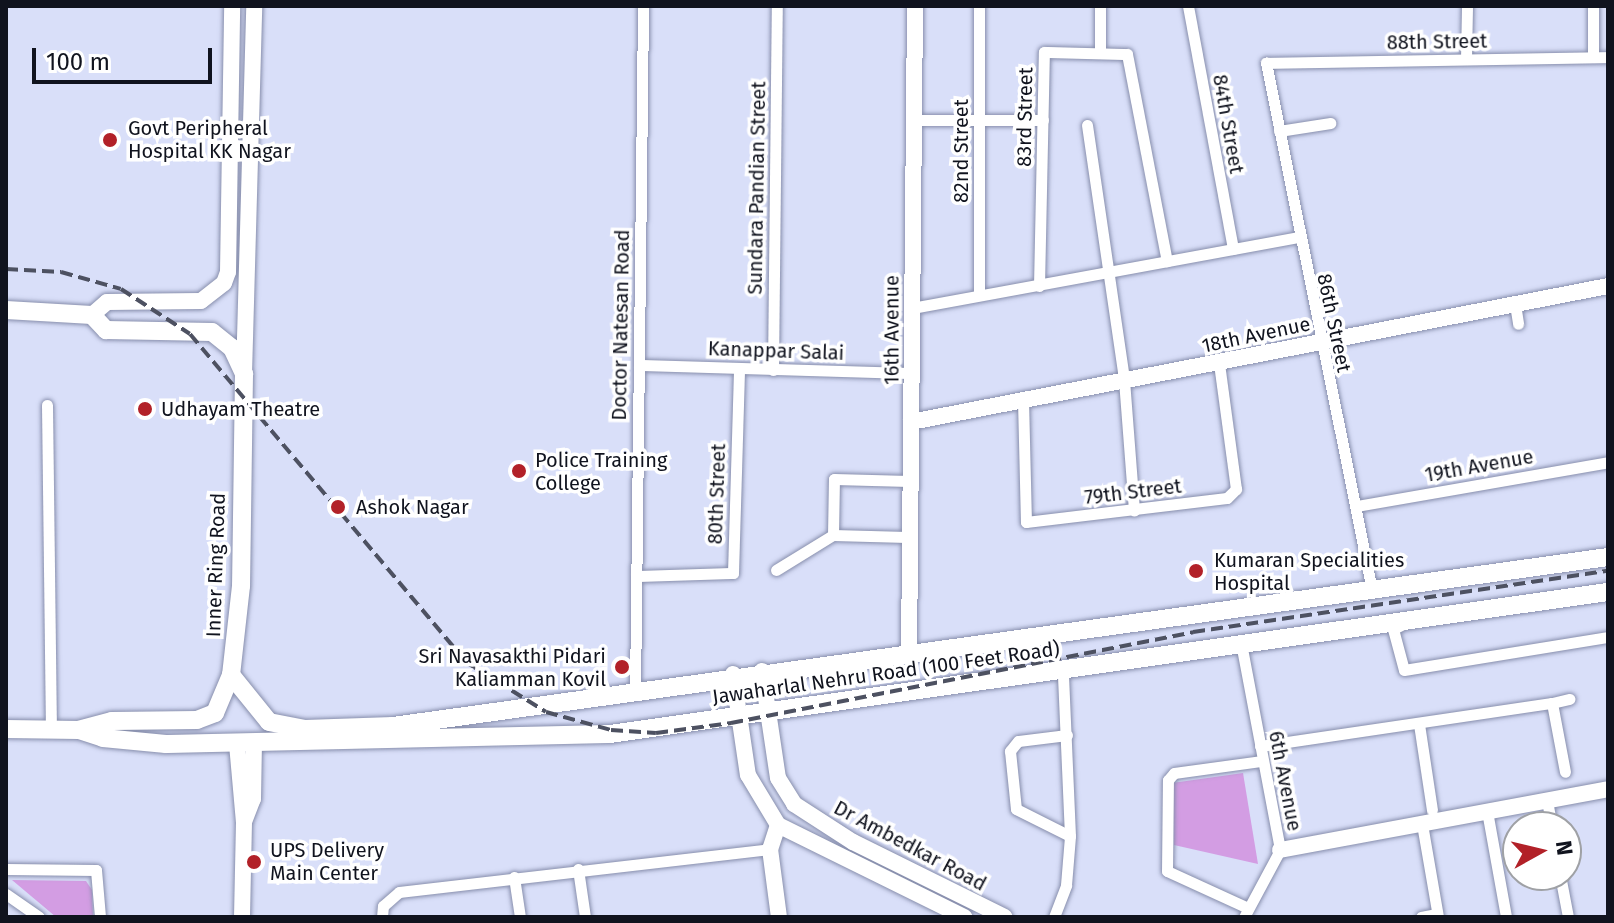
<!DOCTYPE html>
<html>
<head>
<meta charset="utf-8">
<style>
	body { margin:0 }
	#map { position:relative; width:1614px; height:923px; overflow:hidden; background:#d9dff9; font-family:"Fira Sans",sans-serif }
	div>[style] { position:absolute }
	[style*='--x'] { left:calc(var(--x)*1px); top:calc(var(--y)*1px); width:calc(var(--w)*1px); rotate:calc(var(--a)*1deg) }
	.green>* { inset:0; background:#d39de3 }
	.roads { filter:drop-shadow(0 0 2px #878eac) drop-shadow(0 0 2px #878eac) }
	.street>* { height:11px; margin:-5.5px; padding:0 5.5px; transform-origin:5.5px; border-radius:5.5px; background:#fff }
	.secondary>* { height:16px; margin:-8px; padding:0 8px; transform-origin:8px; border-radius:8px; background:#fff }
	.primary>* { height:18px; margin:-9px; padding:0 9px; transform-origin:9px; border-radius:9px; background:#fff }
	.rail>* { height:4px; margin-top:-2px; transform-origin:0; background:repeating-linear-gradient(90deg,#4d5161 0 12px,transparent 0 18px) }
	.dots>* { width:22px; height:22px; translate:-50% -50%; box-sizing:border-box; border:4px solid #fff; border-radius:50% }
	span { translate:-50% -50%; white-space:nowrap; text-align:center; line-height:1.15; -webkit-text-stroke:7px #fff; paint-order:stroke }
	.street-label { font-size:20px; color:#10131e }
	.poi-label { font-size:20px; color:#10131e }
	.left { translate:0 -50%; text-align:left }
	.right { translate:-100% -50%; text-align:right }
	.frame { position:absolute; inset:0; border:8px solid #10131e; pointer-events:none }
	.north { position:absolute; left:1502px; top:811px; width:80px; height:80px; box-sizing:border-box; background:#fff; border:2px solid #9fa1a5; border-radius:50%; rotate:82deg; font-size:22px; font-weight:700; line-height:32px; text-align:center; color:#10131e }
	.north::after { content:''; display:block; margin:auto; width:28px; height:36px; background:#b22128; clip-path:polygon(50% 0,100% 100%,50% 72%,0 100%) }
	.scale { position:absolute; left:32px; top:48px; width:180px; height:36px; box-sizing:border-box; border:4px solid #10131e; border-top:0; padding-left:10px; font-size:24px; line-height:28px; white-space:nowrap; color:#10131e; -webkit-text-stroke:6px #fff; paint-order:stroke }
</style>
</head>
<body>
<div id="map">
	<div class="green">
		<i style="clip-path:polygon(1243px 773px,1258px 864px,1174px 845px,1172px 783px)"></i>
		<i style="clip-path:polygon(12px 880px,86px 881px,92px 890px,93px 917px,56px 917px)"></i>
	</div>
	<div class="roads">
		<div class="street">
			<i style="--x:979;--y:6;--w:289;--a:90"></i>
			<i style="--x:1188;--y:6;--w:247;--a:79.5"></i>
			<i style="--x:1100;--y:53;--w:47;--a:-90"></i>
			<i style="--x:1593;--y:57;--w:51;--a:-90"></i>
			<i style="--x:1466;--y:59;--w:53;--a:-88.9"></i>
			<i style="--x:914;--y:120;--w:129;--a:0"></i>
			<i style="--x:1087;--y:125;--w:258;--a:81.7"></i>
			<i style="--x:1124;--y:380;--w:131;--a:85.6"></i>
			<i style="--x:1279;--y:131;--w:52;--a:-8.9"></i>
			<i style="--x:1039;--y:286;--w:234;--a:-88.8"></i>
			<i style="--x:1044;--y:52;--w:83;--a:1.4"></i>
			<i style="--x:1127;--y:54;--w:211;--a:79.1"></i>
			<i style="--x:1515;--y:304;--w:20;--a:81"></i>
			<i style="--x:912;--y:308;--w:391;--a:-10.4"></i>
			<i style="--x:639;--y:365;--w:272;--a:1.7"></i>
			<i style="--x:773;--y:370;--w:364;--a:-89.4"></i>
			<i style="--x:1023;--y:400;--w:122;--a:88.6"></i>
			<i style="--x:1026;--y:522;--w:202;--a:-6.8"></i>
			<i style="--x:1227;--y:498;--w:13;--a:-45"></i>
			<i style="--x:1236;--y:489;--w:126;--a:-97.7"></i>
			<i style="--x:47;--y:405;--w:326;--a:89.3"></i>
			<i style="--x:1357;--y:506;--w:255;--a:-9.9"></i>
			<i style="--x:907;--y:537;--w:74;--a:-178.5"></i>
			<i style="--x:833;--y:535;--w:56;--a:-89"></i>
			<i style="--x:834;--y:479;--w:75;--a:1.5"></i>
			<i style="--x:776;--y:570;--w:67;--a:-31.6"></i>
			<i style="--x:636;--y:576;--w:97;--a:-1.8"></i>
			<i style="--x:733;--y:573;--w:204;--a:-88.3"></i>
			<i style="--x:1372;--y:590;--w:538;--a:-101.37"></i>
			<i style="--x:1266;--y:63;--w:342;--a:-1"></i>
			<i style="--x:1401;--y:625;--w:9;--a:153"></i>
			<i style="--x:1393;--y:629;--w:42;--a:75"></i>
			<i style="--x:1404;--y:670;--w:207;--a:-9.2"></i>
			<i style="--x:1241;--y:643;--w:211;--a:79.3"></i>
			<i style="--x:1280;--y:850;--w:76;--a:118.2"></i>
			<i style="--x:635;--y:693;--w:687;--a:-89.33"></i>
			<i style="--x:1552;--y:703;--w:18;--a:-13"></i>
			<i style="--x:1419;--y:724;--w:87;--a:81.4"></i>
			<i style="--x:1067;--y:735;--w:49;--a:173"></i>
			<i style="--x:1018;--y:741;--w:13;--a:129"></i>
			<i style="--x:1010;--y:751;--w:58;--a:84.1"></i>
			<i style="--x:1016;--y:809;--w:60;--a:26.6"></i>
			<i style="--x:1260;--y:746;--w:295;--a:-8.4"></i>
			<i style="--x:1552;--y:703;--w:70;--a:79.3"></i>
			<i style="--x:1547;--y:801;--w:26;--a:79"></i>
			<i style="--x:1487;--y:811;--w:108;--a:79.8"></i>
			<i style="--x:1422;--y:824;--w:94;--a:80.2"></i>
			<i style="--x:6;--y:869;--w:90;--a:0.6"></i>
			<i style="--x:96;--y:870;--w:47;--a:85.1"></i>
			<i style="--x:578;--y:869;--w:49;--a:81.7"></i>
			<i style="--x:1560;--y:875;--w:43;--a:79.2"></i>
			<i style="--x:514;--y:877;--w:40;--a:81.5"></i>
			<i style="--x:6;--y:894;--w:40;--a:34.9"></i>
			<i style="--x:1248;--y:908;--w:89;--a:-155.4"></i>
			<i style="--x:1167;--y:871;--w:91;--a:-89.4"></i>
			<i style="--x:1168;--y:780;--w:9;--a:-49"></i>
			<i style="--x:1174;--y:773;--w:89;--a:-7.8"></i>
			<i style="--x:382;--y:917;--w:11;--a:-85"></i>
			<i style="--x:383;--y:906;--w:21;--a:-41"></i>
			<i style="--x:399;--y:892;--w:373;--a:-6.6"></i>
			<i style="--x:1054;--y:917;--w:34;--a:-69"></i>
			<i style="--x:1066;--y:885;--w:49;--a:-85.3"></i>
			<i style="--x:1070;--y:836;--w:163;--a:-92.5"></i>
			<i style="--x:1421;--y:917;--w:16;--a:-11"></i>
		</div>
		<div class="secondary">
			<i style="--x:92;--y:315;--w:20;--a:-41"></i>
			<i style="--x:107;--y:302;--w:94;--a:-0.6"></i>
			<i style="--x:201;--y:301;--w:29;--a:-38"></i>
			<i style="--x:224;--y:283;--w:12;--a:-70"></i>
			<i style="--x:228;--y:272;--w:266;--a:-89.1"></i>
			<i style="--x:244;--y:374;--w:368;--a:-88.4"></i>
			<i style="--x:911;--y:422;--w:710;--a:-11.04"></i>
			<i style="--x:909;--y:655;--w:649;--a:-89.47"></i>
			<i style="--x:762;--y:671;--w:108;--a:81.5"></i>
			<i style="--x:778;--y:778;--w:31;--a:58"></i>
			<i style="--x:794;--y:804;--w:70;--a:32.8"></i>
			<i style="--x:853;--y:842;--w:169;--a:26.3"></i>
			<i style="--x:733;--y:674;--w:102;--a:81.6"></i>
			<i style="--x:748;--y:775;--w:58;--a:59"></i>
			<i style="--x:778;--y:825;--w:208;--a:26.3"></i>
			<i style="--x:237;--y:744;--w:78;--a:84.9"></i>
			<i style="--x:244;--y:822;--w:95;--a:91.2"></i>
			<i style="--x:244;--y:822;--w:25;--a:-69"></i>
			<i style="--x:253;--y:799;--w:55;--a:-89"></i>
			<i style="--x:778;--y:825;--w:25;--a:108"></i>
			<i style="--x:770;--y:849;--w:69;--a:82.5"></i>
			<i style="--x:1280;--y:850;--w:334;--a:-10.5"></i>
		</div>
		<div class="primary">
			<i style="--x:6;--y:310;--w:86;--a:3.3"></i>
			<i style="--x:92;--y:315;--w:21;--a:47"></i>
			<i style="--x:106;--y:330;--w:106;--a:1.1"></i>
			<i style="--x:212;--y:332;--w:26;--a:39"></i>
			<i style="--x:232;--y:348;--w:29;--a:65"></i>
			<i style="--x:244;--y:374;--w:212;--a:90.8"></i>
			<i style="--x:241;--y:586;--w:90;--a:96.4"></i>
			<i style="--x:231;--y:675;--w:41;--a:112.8"></i>
			<i style="--x:215;--y:713;--w:19;--a:159"></i>
			<i style="--x:197;--y:720;--w:85;--a:179.3"></i>
			<i style="--x:112;--y:721;--w:34;--a:165"></i>
			<i style="--x:79;--y:730;--w:73;--a:-179.2"></i>
			<i style="--x:231;--y:675;--w:60;--a:51"></i>
			<i style="--x:269;--y:722;--w:37;--a:11"></i>
			<i style="--x:305;--y:729;--w:88;--a:-2"></i>
			<i style="--x:393;--y:726;--w:1227;--a:-7.92"></i>
			<i style="--x:79;--y:730;--w:25;--a:18"></i>
			<i style="--x:103;--y:738;--w:63;--a:5.4"></i>
			<i style="--x:166;--y:744;--w:444;--a:-1.3"></i>
			<i style="--x:610;--y:734;--w:1008;--a:-8.1"></i>
		</div>
	</div>
	<div class="rail">
		<i style="--x:6;--y:269;--w:55;--a:3.1"></i>
		<i style="--x:61;--y:272;--w:62;--a:15.8"></i>
		<i style="--x:121;--y:289;--w:82;--a:33.1"></i>
		<i style="--x:190;--y:334;--w:429;--a:49.9"></i>
		<i style="--x:466;--y:662;--w:94;--a:32"></i>
		<i style="--x:546;--y:712;--w:67;--a:15.5"></i>
		<i style="--x:611;--y:730;--w:45;--a:3.8"></i>
		<i style="--x:656;--y:733;--w:76;--a:-7.6"></i>
		<i style="--x:731;--y:723;--w:471;--a:-11.1"></i>
		<i style="--x:1193;--y:632;--w:419;--a:-8.4"></i>
	</div>
	<div class="dots">
		<i style="left:110px;top:140px;background:#b22128"></i>
		<i style="left:145px;top:409px;background:#b22128"></i>
		<i style="left:519px;top:471px;background:#b22128"></i>
		<i style="left:338px;top:507px;background:#b22128"></i>
		<i style="left:1196px;top:571px;background:#b22128"></i>
		<i style="left:622px;top:667px;background:#b22128"></i>
		<i style="left:254px;top:862px;background:#b22128"></i>
	</div>
	<div class="street-label">
		<span style="left:1437px;top:42px;rotate:-1deg">88th Street</span>
		<span style="left:1025px;top:117px;rotate:-89deg">83rd Street</span>
		<span style="left:1228px;top:124px;rotate:80deg">84th Street</span>
		<span style="left:961px;top:151px;rotate:-90deg">82nd Street</span>
		<span style="left:757px;top:188px;rotate:-89deg">Sundara Pandian Street</span>
		<span style="left:1334px;top:323px;rotate:78deg">86th Street</span>
		<span style="left:621px;top:325px;rotate:-89deg">Doctor Natesan Road</span>
		<span style="left:892px;top:330px;rotate:-90deg">16th Avenue</span>
		<span style="left:1256px;top:335px;rotate:-12deg">18th Avenue</span>
		<span style="left:776px;top:351px;rotate:2deg">Kanappar Salai</span>
		<span style="left:1479px;top:466px;rotate:-10deg">19th Avenue</span>
		<span style="left:1133px;top:492px;rotate:-7deg">79th Street</span>
		<span style="left:717px;top:494px;rotate:-88deg">80th Street</span>
		<span style="left:216px;top:565px;rotate:-88deg">Inner Ring Road</span>
		<span style="left:886px;top:673px;rotate:-8deg">Jawaharlal Nehru Road (100 Feet Road)</span>
		<span style="left:1285px;top:781px;rotate:79deg">6th Avenue</span>
		<span style="left:910px;top:846px;rotate:28deg">Dr Ambedkar Road</span>
	</div>
	<div class="poi-label">
		<span class="left" style="left:128px;top:140px">Govt Peripheral<br>Hospital KK Nagar</span>
		<span class="left" style="left:161px;top:409px">Udhayam Theatre</span>
		<span class="left" style="left:535px;top:472px">Police Training<br>College</span>
		<span class="left" style="left:356px;top:507px">Ashok Nagar</span>
		<span class="left" style="left:1214px;top:572px">Kumaran Specialities<br>Hospital</span>
		<span class="right" style="left:606px;top:668px">Sri Navasakthi Pidari<br>Kaliamman Kovil</span>
		<span class="left" style="left:270px;top:862px">UPS Delivery<br>Main Center</span>
	</div>
	<div class="frame"></div>
	<div class="north">N</div>
	<div class="scale">100 m</div>
</div>
</body>
</html>
